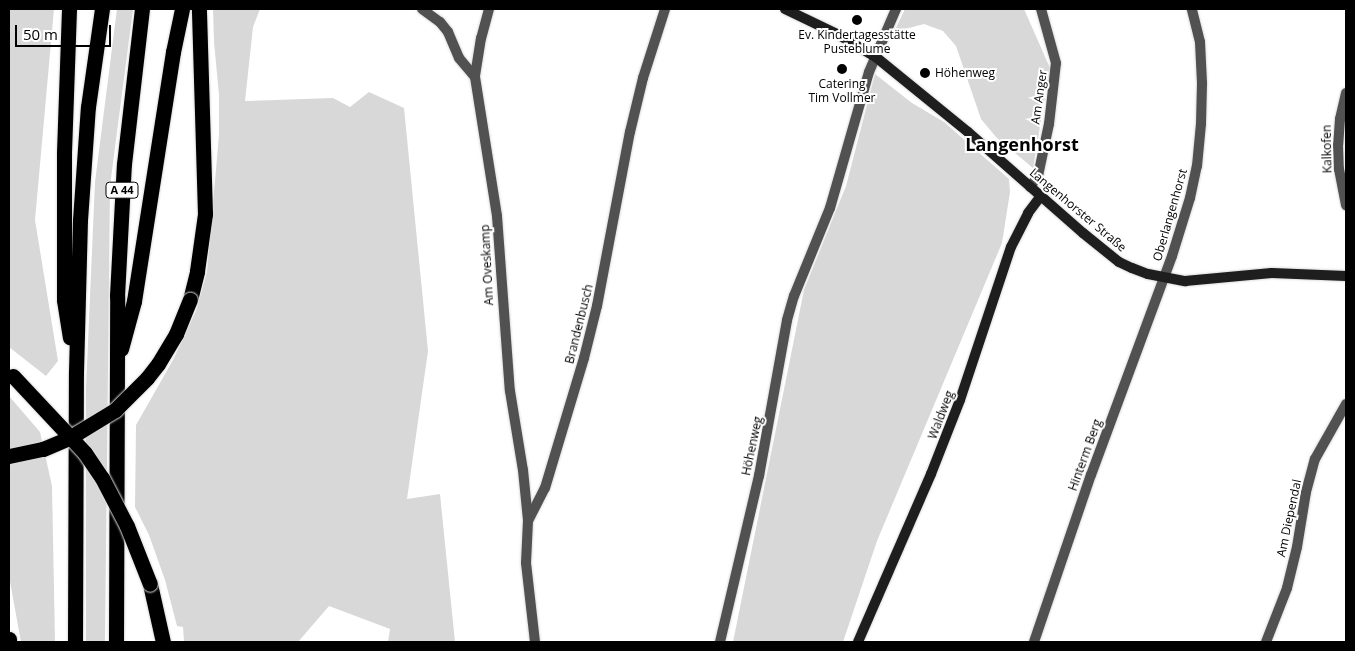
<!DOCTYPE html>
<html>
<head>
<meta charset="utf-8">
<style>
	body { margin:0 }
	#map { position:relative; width:1355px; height:651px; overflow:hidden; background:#fff; font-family:"Open Sans",sans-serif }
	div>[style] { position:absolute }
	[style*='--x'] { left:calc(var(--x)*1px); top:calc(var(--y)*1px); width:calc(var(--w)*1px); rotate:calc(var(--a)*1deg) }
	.green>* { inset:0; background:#d8d8d8 }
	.roads { filter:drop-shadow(0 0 1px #dbdbdb) drop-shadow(0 0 1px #dbdbdb) }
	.street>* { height:10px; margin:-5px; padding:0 5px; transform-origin:5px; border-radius:5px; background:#515151 }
	.secondary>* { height:10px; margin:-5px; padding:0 5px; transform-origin:5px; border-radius:5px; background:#1e1e1e }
	.highway>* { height:15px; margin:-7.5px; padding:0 7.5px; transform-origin:7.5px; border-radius:7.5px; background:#000 }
	.bridges { filter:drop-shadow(0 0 1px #dbdbdb) drop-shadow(0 0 1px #dbdbdb) }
	.highway-bridge>* { height:15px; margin:-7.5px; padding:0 7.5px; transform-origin:7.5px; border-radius:7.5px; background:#000 }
	.dots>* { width:14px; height:14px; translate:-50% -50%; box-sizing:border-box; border:2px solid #fff; border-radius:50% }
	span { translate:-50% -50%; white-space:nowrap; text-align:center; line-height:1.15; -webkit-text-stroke:4px #fff; paint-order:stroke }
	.shield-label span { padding:1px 4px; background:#fff; border:1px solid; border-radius:4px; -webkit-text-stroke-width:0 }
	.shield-label { font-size:11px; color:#000; font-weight:700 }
	.poi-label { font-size:12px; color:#000 }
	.left { translate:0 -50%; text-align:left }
	.street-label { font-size:12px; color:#000 }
	.district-label { font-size:18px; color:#000; font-weight:700 }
	.frame { position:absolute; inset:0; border:10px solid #000; pointer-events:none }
	.scale { position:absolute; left:15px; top:25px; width:96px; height:22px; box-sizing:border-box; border:2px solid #000; border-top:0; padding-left:6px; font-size:15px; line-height:18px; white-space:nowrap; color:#000; -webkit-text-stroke:4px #fff; paint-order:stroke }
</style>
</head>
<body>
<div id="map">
	<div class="green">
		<i style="clip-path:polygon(9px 9px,54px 9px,35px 220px,58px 361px,46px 376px,9px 347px)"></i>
		<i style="clip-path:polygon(117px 9px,133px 9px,110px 186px,105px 642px,86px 642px,86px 388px,95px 182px)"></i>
		<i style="clip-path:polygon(213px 9px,260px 9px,253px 27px,245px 101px,333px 98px,350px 107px,369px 92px,404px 108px,428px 351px,407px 499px,440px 494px,455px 642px,388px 642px,390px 629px,329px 606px,298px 642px,184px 642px,183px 627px,177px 626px,165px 580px,149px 535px,135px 507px,136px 425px,173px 360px,196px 311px,207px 272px,219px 135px,219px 95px,214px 42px)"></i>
		<i style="clip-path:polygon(905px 9px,1024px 9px,1050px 68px,1033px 168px,996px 137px,981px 119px,956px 46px,943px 31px,924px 24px,894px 32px)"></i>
		<i style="clip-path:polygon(875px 74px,912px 103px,944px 122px,1009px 179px,1010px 192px,1002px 243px,877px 541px,843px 642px,733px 642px,804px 290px,846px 186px)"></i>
		<i style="clip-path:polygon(9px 396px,40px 432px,52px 486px,55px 642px,21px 642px,9px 576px)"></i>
	</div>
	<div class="roads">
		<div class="street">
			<i style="--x:422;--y:9;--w:22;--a:36"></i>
			<i style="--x:440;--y:22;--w:13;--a:51"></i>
			<i style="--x:448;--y:32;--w:28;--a:67"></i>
			<i style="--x:459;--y:58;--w:25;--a:50"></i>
			<i style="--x:489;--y:9;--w:30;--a:105"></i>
			<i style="--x:481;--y:38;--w:39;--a:99"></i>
			<i style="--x:475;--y:77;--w:141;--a:81"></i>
			<i style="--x:497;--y:216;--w:175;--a:85.8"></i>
			<i style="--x:510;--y:391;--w:80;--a:80.7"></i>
			<i style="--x:523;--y:470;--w:50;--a:84.3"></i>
			<i style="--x:1346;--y:93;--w:27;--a:103"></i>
			<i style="--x:1340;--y:119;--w:26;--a:94"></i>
			<i style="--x:1338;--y:145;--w:24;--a:88"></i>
			<i style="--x:1339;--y:169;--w:37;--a:79"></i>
			<i style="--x:1030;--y:187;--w:14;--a:-54"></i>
			<i style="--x:1038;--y:176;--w:53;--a:-78.1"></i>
			<i style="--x:1049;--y:124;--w:61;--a:-83.5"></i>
			<i style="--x:1056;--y:63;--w:56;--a:-105.5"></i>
			<i style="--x:535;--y:642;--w:80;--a:-96.5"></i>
			<i style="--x:526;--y:563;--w:42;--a:-87.3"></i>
			<i style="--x:528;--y:521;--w:37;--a:-63"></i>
			<i style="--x:545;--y:488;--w:136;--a:-73.3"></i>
			<i style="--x:584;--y:358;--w:54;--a:-76"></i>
			<i style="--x:597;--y:306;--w:177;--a:-79.3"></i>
			<i style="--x:630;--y:132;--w:56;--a:-76.5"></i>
			<i style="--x:643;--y:78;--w:72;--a:-72.3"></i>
			<i style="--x:720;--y:642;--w:171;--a:-76.8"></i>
			<i style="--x:759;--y:476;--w:158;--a:-79.8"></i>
			<i style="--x:787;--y:320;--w:25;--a:-74"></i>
			<i style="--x:794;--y:296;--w:95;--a:-67.8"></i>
			<i style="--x:830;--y:208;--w:141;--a:-74"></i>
			<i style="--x:869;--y:72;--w:69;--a:-66.8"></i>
			<i style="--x:1034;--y:642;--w:176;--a:-71.2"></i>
			<i style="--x:1091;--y:475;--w:233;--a:-69.7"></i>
			<i style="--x:1172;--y:256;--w:61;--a:-72.8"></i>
			<i style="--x:1190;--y:198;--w:33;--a:-78"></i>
			<i style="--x:1197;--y:166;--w:42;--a:-84.6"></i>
			<i style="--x:1201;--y:124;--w:41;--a:-88.6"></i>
			<i style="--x:1202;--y:83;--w:41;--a:-92.8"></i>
			<i style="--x:1200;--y:42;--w:34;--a:-104"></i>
			<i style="--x:1266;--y:642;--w:58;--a:-68.7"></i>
			<i style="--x:1287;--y:588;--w:42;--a:-76.3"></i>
			<i style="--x:1297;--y:547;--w:56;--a:-80.7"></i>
			<i style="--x:1306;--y:492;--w:34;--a:-75"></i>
			<i style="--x:1315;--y:459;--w:63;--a:-60.6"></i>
		</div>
		<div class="secondary">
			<i style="--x:785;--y:9;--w:60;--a:25.7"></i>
			<i style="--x:839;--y:35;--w:44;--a:31.2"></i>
			<i style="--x:877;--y:58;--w:117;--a:39.1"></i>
			<i style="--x:968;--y:132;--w:153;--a:41.3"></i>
			<i style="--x:1083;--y:233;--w:46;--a:38.9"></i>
			<i style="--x:1119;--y:262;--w:14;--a:25"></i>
			<i style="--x:1132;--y:268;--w:17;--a:21"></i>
			<i style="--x:1148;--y:274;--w:38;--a:11"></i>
			<i style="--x:1185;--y:281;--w:87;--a:-5.3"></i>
			<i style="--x:1272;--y:273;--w:74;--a:2.3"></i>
			<i style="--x:858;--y:642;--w:183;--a:-66.5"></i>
			<i style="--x:931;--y:474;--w:79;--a:-68.6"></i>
			<i style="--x:960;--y:400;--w:161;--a:-71.6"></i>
			<i style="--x:1011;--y:247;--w:38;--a:-63"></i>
			<i style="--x:1028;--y:213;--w:21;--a:-53"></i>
		</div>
		<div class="highway">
			<i style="--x:69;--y:9;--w:145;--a:92"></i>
			<i style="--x:64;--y:154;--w:146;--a:90"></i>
			<i style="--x:64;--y:300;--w:38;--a:81"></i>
			<i style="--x:190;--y:300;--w:30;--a:-76"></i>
			<i style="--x:197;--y:271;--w:58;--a:-82"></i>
			<i style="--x:205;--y:214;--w:205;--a:-91.7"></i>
			<i style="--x:121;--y:349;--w:50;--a:-74.8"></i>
			<i style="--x:134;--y:301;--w:252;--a:-81.1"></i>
			<i style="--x:173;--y:52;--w:44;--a:-78.2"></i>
			<i style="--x:150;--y:584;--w:59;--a:77.4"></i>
			<i style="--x:9;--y:639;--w:3;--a:90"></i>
			<i style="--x:75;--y:642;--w:270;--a:-89.8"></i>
			<i style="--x:76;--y:372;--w:152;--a:-88.5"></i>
			<i style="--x:80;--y:220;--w:113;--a:-86"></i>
			<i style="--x:88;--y:107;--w:99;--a:-81.9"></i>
			<i style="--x:116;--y:642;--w:346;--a:-89.8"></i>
			<i style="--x:117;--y:296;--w:132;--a:-87"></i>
			<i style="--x:124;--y:164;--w:156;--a:-83.4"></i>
		</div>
	</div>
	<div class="bridges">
		<div class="highway-bridge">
			<i style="--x:13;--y:376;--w:105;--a:46.9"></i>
			<i style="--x:85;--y:453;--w:30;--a:56"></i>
			<i style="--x:102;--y:478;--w:54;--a:62.5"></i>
			<i style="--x:127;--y:526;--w:62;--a:68.4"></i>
			<i style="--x:9;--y:456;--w:35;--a:-12"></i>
			<i style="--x:43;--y:449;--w:28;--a:-23"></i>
			<i style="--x:69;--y:438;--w:54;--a:-31.3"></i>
			<i style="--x:115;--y:410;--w:45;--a:-45"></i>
			<i style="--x:147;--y:378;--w:18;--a:-52"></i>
			<i style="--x:158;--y:364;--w:35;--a:-59"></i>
			<i style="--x:176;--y:334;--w:37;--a:-68"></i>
		</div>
	</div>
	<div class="dots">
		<i style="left:857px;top:20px;background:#000"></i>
		<i style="left:842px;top:69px;background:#000"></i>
		<i style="left:925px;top:73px;background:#000"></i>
	</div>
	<div class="shield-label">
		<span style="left:122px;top:190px">A 44</span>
	</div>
	<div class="poi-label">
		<span style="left:857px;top:42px">Ev. Kindertagesstätte<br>Pusteblume</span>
		<span class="left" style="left:935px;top:73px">Höhenweg</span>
		<span style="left:842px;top:91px">Catering<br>Tim Vollmer</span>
	</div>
	<div class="street-label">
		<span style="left:1039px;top:97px;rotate:-82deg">Am Anger</span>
		<span style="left:1327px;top:149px;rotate:-91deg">Kalkofen</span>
		<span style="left:1078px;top:210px;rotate:40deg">Langenhorster Straße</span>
		<span style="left:1170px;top:215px;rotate:-74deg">Oberlangenhorst</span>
		<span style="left:487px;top:265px;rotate:-93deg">Am Oveskamp</span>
		<span style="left:579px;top:324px;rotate:-76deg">Brandenbusch</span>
		<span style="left:941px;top:415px;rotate:-69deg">Waldweg</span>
		<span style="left:752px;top:446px;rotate:-78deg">Höhenweg</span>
		<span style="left:1085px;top:455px;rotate:-70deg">Hinterm Berg</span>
		<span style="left:1289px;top:518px;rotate:-78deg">Am Diependal</span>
	</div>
	<div class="district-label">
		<span style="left:1022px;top:144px">Langenhorst</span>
	</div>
	<div class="frame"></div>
	<div class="scale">50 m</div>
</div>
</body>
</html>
